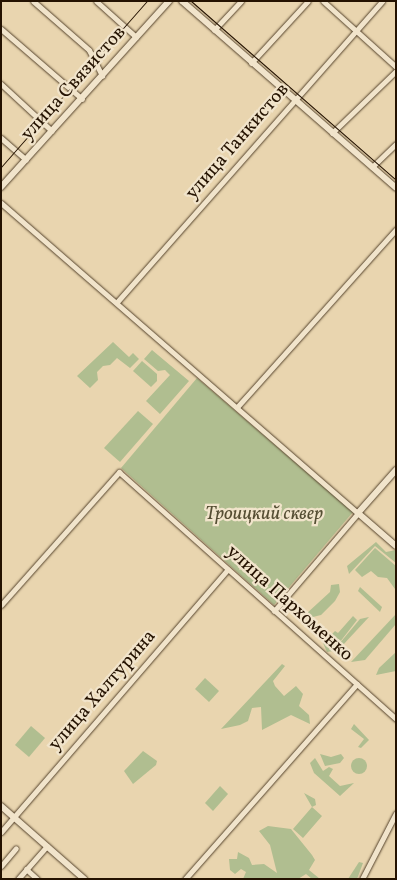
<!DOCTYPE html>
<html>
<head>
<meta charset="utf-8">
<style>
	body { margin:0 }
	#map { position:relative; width:397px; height:880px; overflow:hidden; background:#e9d5af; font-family:Vollkorn,serif }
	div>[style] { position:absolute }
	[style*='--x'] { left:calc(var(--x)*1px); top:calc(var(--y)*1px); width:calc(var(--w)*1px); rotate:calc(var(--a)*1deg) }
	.green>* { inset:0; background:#b0be90 }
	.round { border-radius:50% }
	.roads { filter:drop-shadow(0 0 1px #55432c) drop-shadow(0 0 1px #55432c) }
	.minor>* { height:5px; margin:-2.5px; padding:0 2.5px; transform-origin:2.5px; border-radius:2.5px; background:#f1e4cb }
	.tertiary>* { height:6px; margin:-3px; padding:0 3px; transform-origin:3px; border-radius:3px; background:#f1e4cb }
	.tram>* { height:1px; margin:-0.5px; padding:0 0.5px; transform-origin:0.5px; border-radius:0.5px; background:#241201 }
	span { translate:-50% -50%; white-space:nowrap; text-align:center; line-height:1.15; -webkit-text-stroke:4.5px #f1e4cb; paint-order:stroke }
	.street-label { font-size:19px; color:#241201 }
	.park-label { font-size:19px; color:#554e33; font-style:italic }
	.frame { position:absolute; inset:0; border:2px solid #241201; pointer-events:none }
</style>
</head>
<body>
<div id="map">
	<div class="green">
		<i style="clip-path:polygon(113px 342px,129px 357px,133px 353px,139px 359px,130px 368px,117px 358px,110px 365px,103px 366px,97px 372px,98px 380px,90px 388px,77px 376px)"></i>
		<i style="clip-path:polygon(152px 350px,189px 381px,160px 414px,146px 401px,170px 375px,165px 370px,158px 371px,144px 359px)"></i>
		<i style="clip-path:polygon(142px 361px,157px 374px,157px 381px,151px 387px,133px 371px)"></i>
		<i style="clip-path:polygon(197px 378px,353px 512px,274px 605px,121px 468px)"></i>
		<i style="clip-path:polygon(138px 411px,153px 424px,120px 462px,104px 448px)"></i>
		<i style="clip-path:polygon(376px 542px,386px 552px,396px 550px,396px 563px,375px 546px,349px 574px,347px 566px)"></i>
		<i style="clip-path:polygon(375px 548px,396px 566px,395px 589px,387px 578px,378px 577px,371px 571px,362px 577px,355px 570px)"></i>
		<i style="clip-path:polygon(339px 584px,340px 592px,335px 601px,321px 615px,305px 619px,306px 614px,330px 592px,331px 585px)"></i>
		<i style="clip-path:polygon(360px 587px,382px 607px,380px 612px,358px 591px)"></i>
		<i style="clip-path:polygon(396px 614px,396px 624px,365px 660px,351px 662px)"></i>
		<i style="clip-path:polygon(353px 616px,357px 620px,333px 651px,327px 652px,323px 643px,335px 631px,338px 633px)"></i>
		<i style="clip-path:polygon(369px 617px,342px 646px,339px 644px,360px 619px)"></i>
		<i style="clip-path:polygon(396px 652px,396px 671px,376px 675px,379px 668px)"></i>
		<i style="clip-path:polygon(282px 664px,285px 666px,273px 681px,275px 686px,284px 696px,296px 686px,303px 694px,299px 706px,309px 715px,310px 724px,291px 715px,262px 730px,261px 707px,252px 708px,248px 721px,240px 725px,221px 729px)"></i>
		<i style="clip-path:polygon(205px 678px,219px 691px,209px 702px,195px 689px)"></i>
		<i style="clip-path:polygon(354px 724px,369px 740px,361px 748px,358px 747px,364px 739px,351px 729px)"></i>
		<i style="clip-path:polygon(31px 726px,45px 738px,29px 757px,15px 745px)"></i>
		<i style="clip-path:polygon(143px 751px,157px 761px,156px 765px,133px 784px,124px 771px)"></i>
		<i style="clip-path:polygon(320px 754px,331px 757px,341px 754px,344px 758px,340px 763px,325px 766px)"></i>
		<i style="clip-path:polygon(315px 758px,323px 771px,329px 767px,333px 769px,329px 776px,340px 786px,354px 783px,340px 796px,314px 773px,310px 763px)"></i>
		<i class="round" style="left:351px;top:758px;width:16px;height:16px"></i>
		<i style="clip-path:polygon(220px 786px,228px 794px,213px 811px,205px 803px)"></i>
		<i style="clip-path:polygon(304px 793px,315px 799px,316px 805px,312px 807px,322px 816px,303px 838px,293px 829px,312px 807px)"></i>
		<i style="clip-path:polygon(268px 826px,291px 829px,312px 855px,315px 860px,309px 870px,320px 879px,312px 879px,306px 874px,298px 879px,243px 879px,246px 872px,241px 869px,235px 874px,230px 870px,229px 859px,237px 859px,238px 852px,249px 858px,252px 865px,264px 864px,277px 873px,270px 845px,259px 831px)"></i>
		<i style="clip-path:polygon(359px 862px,363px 863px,357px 879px,348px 879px)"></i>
	</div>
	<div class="roads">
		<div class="minor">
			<i style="--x:33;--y:1;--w:74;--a:41.2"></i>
			<i style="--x:89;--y:50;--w:29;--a:63"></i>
			<i style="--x:96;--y:1;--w:54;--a:42"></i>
			<i style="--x:323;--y:1;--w:98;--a:42.1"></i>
			<i style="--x:1;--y:29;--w:107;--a:40.8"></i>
			<i style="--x:214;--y:30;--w:40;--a:-47"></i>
			<i style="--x:251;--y:63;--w:84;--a:-47.4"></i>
			<i style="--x:1;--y:84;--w:69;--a:42.7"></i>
			<i style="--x:332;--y:133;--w:89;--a:-44.1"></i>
			<i style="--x:1;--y:138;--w:33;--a:41"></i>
			<i style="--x:372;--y:167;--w:33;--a:-44"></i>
			<i style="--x:1;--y:203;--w:473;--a:41"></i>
			<i style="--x:358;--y:513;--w:129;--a:130.6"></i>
			<i style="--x:117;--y:302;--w:401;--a:-48.6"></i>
			<i style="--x:238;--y:406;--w:237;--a:-48.2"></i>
			<i style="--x:1;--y:605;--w:178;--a:-48.4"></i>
			<i style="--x:119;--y:472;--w:371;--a:41.7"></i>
			<i style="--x:1;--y:832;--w:347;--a:-49.2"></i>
			<i style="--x:1;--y:866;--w:23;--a:-50"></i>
			<i style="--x:26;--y:869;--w:15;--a:42"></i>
			<i style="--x:18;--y:879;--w:44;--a:-48.7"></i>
			<i style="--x:185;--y:879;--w:260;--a:-48.6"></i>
			<i style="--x:362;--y:879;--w:74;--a:-62.7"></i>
		</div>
		<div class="tertiary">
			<i style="--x:182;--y:1;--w:284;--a:41.1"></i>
			<i style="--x:1;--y:187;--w:251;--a:-47.9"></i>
			<i style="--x:396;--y:470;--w:57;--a:131.5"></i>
			<i style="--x:358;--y:513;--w:50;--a:41"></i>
			<i style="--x:1;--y:806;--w:111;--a:41.3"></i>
		</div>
	</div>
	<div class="tram">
		<i style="--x:191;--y:1;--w:272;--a:41.1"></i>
		<i style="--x:1;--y:167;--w:221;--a:-48.7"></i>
	</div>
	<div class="street-label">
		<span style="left:74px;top:84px;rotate:-48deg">улица Связистов</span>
		<span style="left:238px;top:142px;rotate:-49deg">улица Танкистов</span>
		<span style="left:289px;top:604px;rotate:42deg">улица Пархоменко</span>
		<span style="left:103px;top:691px;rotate:-49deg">улица Халтурина</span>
	</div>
	<div class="park-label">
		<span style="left:264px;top:515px">Троицкий сквер</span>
	</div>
	<div class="frame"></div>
</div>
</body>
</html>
